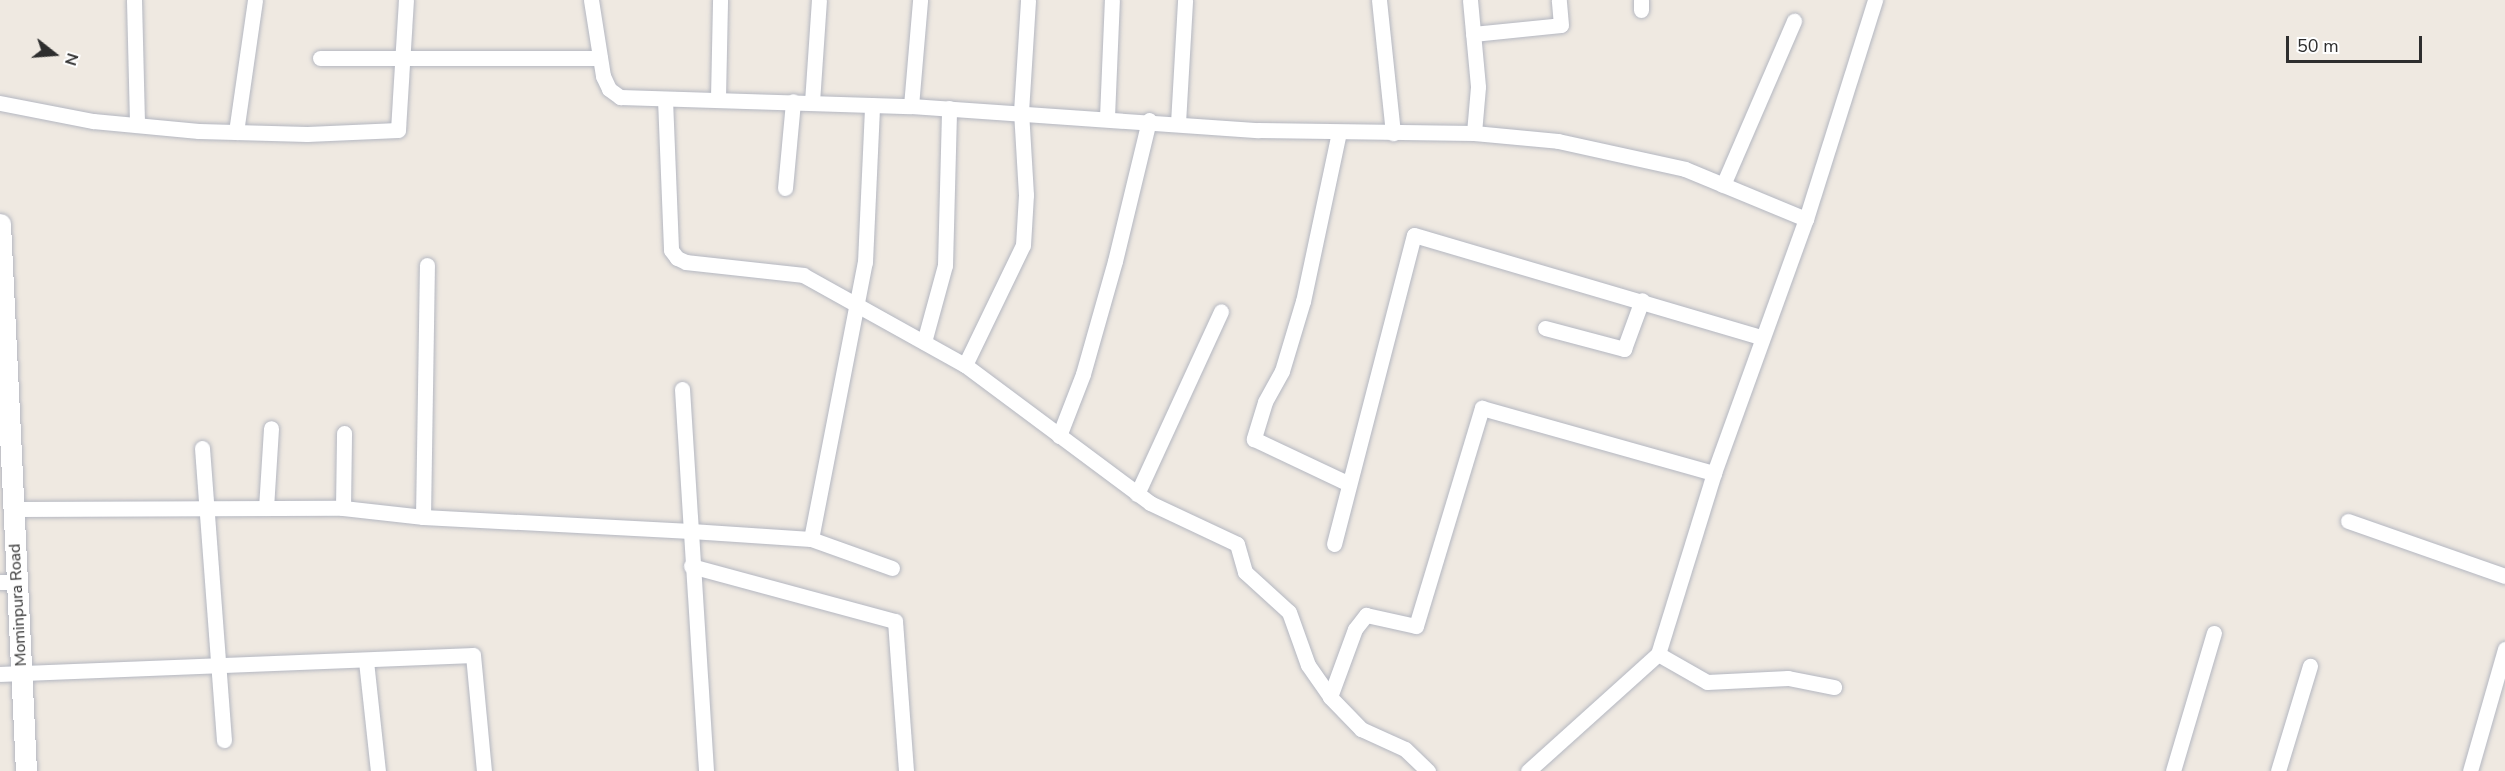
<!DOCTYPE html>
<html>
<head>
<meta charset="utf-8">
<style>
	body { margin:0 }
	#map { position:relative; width:2505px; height:771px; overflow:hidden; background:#efe9e1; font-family:"Nunito Sans",sans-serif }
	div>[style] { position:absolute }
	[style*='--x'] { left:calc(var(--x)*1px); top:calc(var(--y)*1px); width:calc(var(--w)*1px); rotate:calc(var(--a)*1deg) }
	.roads { filter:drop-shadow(0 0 2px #b4b7c1) drop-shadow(0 0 2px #b4b7c1) }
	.street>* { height:15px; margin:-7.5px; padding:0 7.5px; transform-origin:7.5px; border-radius:7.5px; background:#fff }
	.secondary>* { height:21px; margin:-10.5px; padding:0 10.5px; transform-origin:10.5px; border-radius:10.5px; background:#fff }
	span { translate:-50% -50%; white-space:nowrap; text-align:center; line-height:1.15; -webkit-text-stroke:4.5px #fff; paint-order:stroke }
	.street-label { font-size:16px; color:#2e2e2e }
	.north { position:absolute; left:24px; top:24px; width:60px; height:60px; -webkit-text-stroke:4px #fff; paint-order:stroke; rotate:107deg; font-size:16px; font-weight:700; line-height:24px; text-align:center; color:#2e2e2e }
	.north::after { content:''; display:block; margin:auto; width:21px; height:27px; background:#2e2e2e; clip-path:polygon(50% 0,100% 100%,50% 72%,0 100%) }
	.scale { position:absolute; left:2286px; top:36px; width:136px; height:27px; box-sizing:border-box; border:3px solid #2e2e2e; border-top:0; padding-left:8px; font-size:18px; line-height:21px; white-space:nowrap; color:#2e2e2e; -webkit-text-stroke:4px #fff; paint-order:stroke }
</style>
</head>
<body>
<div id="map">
	<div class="roads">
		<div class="street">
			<i style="--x:134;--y:0;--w:125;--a:88.6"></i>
			<i style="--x:591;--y:0;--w:77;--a:81"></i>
			<i style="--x:603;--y:76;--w:14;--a:65"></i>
			<i style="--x:609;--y:89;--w:14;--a:36"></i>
			<i style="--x:620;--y:97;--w:291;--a:1.8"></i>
			<i style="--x:911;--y:106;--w:348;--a:4"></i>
			<i style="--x:1258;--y:130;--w:216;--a:0.8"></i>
			<i style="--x:1474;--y:133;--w:84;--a:5.4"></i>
			<i style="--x:1558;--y:141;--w:130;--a:12.4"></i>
			<i style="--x:1685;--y:169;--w:131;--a:22.5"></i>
			<i style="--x:1379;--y:0;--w:134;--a:84"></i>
			<i style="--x:1470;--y:0;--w:87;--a:84.7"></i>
			<i style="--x:1478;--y:87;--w:46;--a:95"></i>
			<i style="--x:1641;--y:0;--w:10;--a:90"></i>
			<i style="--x:1473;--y:34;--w:88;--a:-5.8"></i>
			<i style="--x:1561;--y:25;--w:25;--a:-95"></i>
			<i style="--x:320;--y:58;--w:280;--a:0"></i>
			<i style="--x:718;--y:98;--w:98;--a:-88.8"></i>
			<i style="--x:665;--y:99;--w:151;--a:87.7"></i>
			<i style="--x:671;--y:250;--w:10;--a:53"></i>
			<i style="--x:677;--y:258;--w:10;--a:24"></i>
			<i style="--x:686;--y:262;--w:118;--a:6.3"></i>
			<i style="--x:803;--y:275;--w:185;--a:29.1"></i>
			<i style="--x:965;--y:365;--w:231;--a:36.7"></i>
			<i style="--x:1150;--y:503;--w:96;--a:25.2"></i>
			<i style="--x:1237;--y:544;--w:29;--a:74"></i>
			<i style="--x:1245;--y:572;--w:59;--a:42.3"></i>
			<i style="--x:1289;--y:612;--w:56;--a:70.3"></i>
			<i style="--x:1308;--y:665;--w:39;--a:55"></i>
			<i style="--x:1330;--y:697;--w:45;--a:45.9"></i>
			<i style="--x:1361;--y:729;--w:48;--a:24.4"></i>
			<i style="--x:1405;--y:749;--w:32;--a:44"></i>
			<i style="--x:812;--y:102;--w:102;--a:-86.1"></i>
			<i style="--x:0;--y:103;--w:95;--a:11"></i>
			<i style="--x:93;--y:121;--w:106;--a:5.4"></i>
			<i style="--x:199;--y:131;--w:108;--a:1.6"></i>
			<i style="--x:307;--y:134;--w:91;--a:-2.5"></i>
			<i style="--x:398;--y:130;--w:130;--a:-86.5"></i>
			<i style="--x:911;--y:106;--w:106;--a:-85.1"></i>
			<i style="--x:1107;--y:117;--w:117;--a:-87.6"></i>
			<i style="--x:1178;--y:123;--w:123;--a:-86.7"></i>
			<i style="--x:236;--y:132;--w:133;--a:-81.8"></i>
			<i style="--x:1339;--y:132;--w:173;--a:102"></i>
			<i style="--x:1303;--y:301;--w:73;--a:106.7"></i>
			<i style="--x:1282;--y:371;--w:35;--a:119"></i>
			<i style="--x:1265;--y:402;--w:39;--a:107"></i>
			<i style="--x:1254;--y:439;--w:105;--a:25.3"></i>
			<i style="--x:1723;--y:185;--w:179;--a:-66.6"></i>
			<i style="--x:785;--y:188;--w:87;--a:-84.7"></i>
			<i style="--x:1545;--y:328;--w:82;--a:14.9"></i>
			<i style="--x:1624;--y:349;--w:52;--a:-69.8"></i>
			<i style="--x:924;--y:342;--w:80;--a:-74.7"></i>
			<i style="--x:945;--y:265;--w:157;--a:-88.5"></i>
			<i style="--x:965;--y:365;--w:133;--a:-64.2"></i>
			<i style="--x:1023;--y:245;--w:50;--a:-86.6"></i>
			<i style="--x:1026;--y:195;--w:83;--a:-93.4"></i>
			<i style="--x:1021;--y:112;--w:112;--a:-86.4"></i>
			<i style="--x:682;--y:389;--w:383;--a:86.4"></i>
			<i style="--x:1059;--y:436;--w:66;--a:-68.8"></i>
			<i style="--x:1083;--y:374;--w:117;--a:-74.2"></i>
			<i style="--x:1115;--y:261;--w:145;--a:-76.4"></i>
			<i style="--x:202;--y:448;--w:293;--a:85.7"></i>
			<i style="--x:1137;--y:494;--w:201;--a:-65.3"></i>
			<i style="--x:266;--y:508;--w:80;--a:-86.4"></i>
			<i style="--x:343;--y:508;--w:75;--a:-89.2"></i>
			<i style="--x:14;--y:509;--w:329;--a:-0.2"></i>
			<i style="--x:343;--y:508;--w:81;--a:6.4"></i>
			<i style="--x:423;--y:517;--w:268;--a:3"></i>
			<i style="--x:691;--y:531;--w:120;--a:3.8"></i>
			<i style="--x:811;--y:539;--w:86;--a:19.7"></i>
			<i style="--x:423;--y:517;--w:252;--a:-89.1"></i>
			<i style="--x:2348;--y:521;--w:166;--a:19.3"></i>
			<i style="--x:811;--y:539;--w:282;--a:-79"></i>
			<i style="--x:865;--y:262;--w:157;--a:-87.4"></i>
			<i style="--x:1334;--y:544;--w:319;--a:-75.5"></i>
			<i style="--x:1414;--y:235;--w:362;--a:16.4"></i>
			<i style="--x:691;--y:566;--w:211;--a:15.1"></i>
			<i style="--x:895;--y:621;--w:150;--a:85.8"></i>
			<i style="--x:0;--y:582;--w:17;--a:0"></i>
			<i style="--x:1658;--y:654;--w:56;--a:29.7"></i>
			<i style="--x:1707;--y:682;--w:81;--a:-2.8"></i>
			<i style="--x:1788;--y:678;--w:47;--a:11.1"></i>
			<i style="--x:366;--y:661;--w:111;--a:83.8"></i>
			<i style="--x:0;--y:674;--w:473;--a:-2.3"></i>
			<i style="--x:473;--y:655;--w:117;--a:84.6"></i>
			<i style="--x:1330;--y:697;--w:72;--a:-69.8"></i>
			<i style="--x:1355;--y:629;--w:18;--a:-52"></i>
			<i style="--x:1366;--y:615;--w:51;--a:12.4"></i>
			<i style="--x:1416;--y:626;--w:228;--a:-73.2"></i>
			<i style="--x:1482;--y:408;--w:241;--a:15.7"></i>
			<i style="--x:1528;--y:771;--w:175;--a:-42"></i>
			<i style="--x:1658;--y:654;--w:189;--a:-72.8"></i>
			<i style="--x:1714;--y:473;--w:270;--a:-70.1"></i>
			<i style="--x:1806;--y:219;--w:230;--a:-72.5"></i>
			<i style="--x:2173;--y:771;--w:144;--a:-73.5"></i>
			<i style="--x:2278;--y:771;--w:110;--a:-73.1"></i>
			<i style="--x:2470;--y:771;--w:127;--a:-74"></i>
		</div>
		<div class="secondary">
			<i style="--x:0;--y:224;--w:548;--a:87.28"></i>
		</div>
	</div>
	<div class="street-label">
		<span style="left:18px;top:605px;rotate:-93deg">Mominpura Road</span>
	</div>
	<div class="north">N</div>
	<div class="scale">50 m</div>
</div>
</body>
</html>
